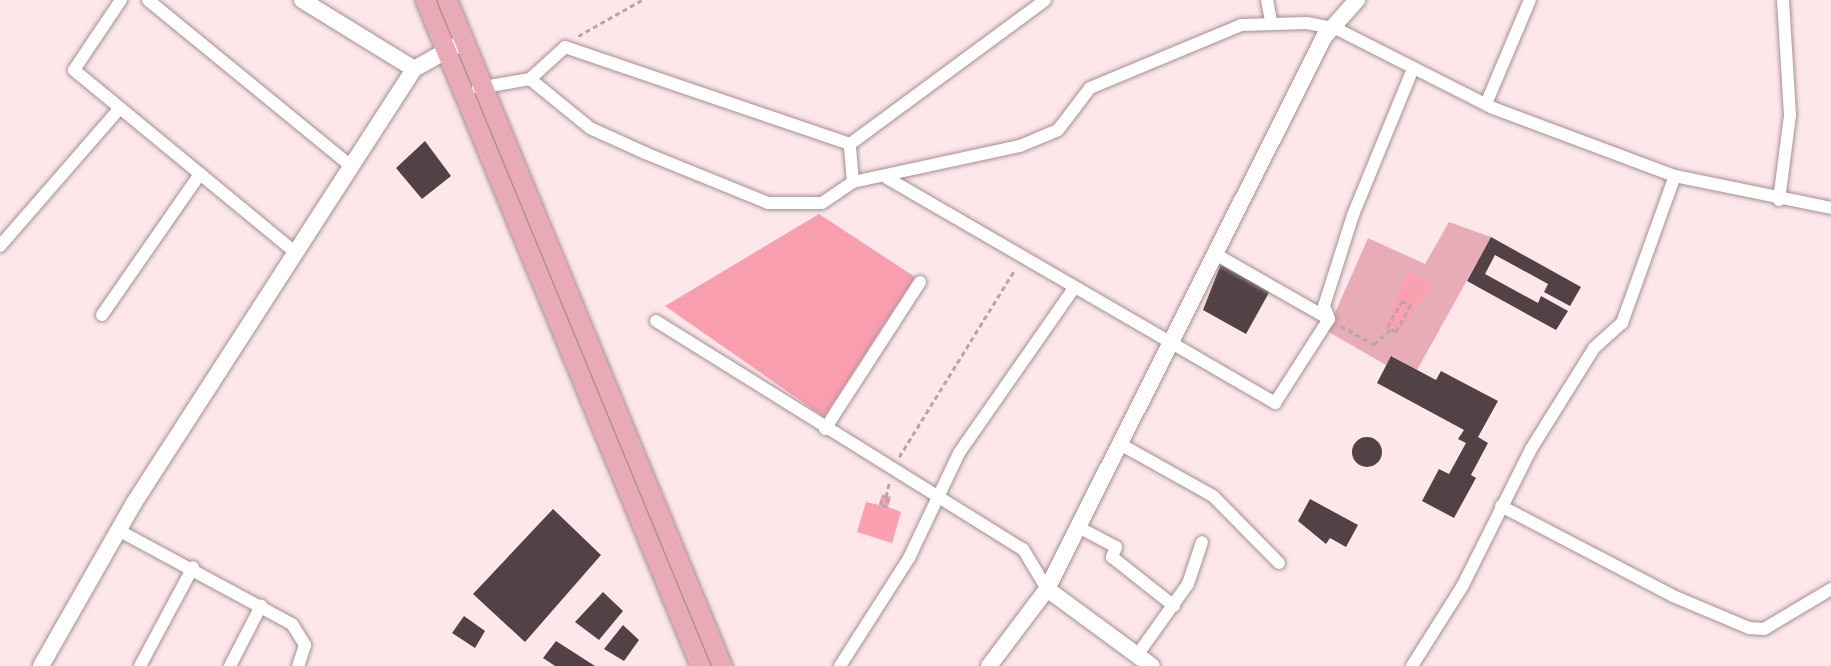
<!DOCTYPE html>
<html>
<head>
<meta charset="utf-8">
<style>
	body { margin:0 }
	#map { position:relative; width:1831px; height:666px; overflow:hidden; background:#fde7ea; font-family:"PT Sans Narrow",sans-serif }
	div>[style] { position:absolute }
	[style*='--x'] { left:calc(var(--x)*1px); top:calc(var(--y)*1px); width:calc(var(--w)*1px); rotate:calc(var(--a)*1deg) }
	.green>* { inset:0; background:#e8acb6 }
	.forest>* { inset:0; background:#f89eaf }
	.water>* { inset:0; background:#faa0b1 }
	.building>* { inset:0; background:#534245 }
	.round { border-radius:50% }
	.path>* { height:2.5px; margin-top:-1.25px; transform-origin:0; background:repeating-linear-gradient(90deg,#b8a7a9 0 5px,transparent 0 8.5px) }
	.roads { filter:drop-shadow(0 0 2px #a49093) drop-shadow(0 0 2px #a49093) }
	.minor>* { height:12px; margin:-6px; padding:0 6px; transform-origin:6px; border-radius:6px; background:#fff }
	.tertiary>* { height:16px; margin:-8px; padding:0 8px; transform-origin:8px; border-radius:8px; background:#fff }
	.primary>* { height:19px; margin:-9.5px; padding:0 9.5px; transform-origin:9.5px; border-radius:9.5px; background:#e8aab7 }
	span { translate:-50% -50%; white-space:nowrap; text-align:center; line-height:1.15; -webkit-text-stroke:7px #fff; paint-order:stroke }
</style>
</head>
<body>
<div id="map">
	<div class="green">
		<i style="clip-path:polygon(1449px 222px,1491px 237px,1417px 370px,1392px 356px,1386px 365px,1327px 331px,1368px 238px,1425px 264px)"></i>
	</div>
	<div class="forest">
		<i style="clip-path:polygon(819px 214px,915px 277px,824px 417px,665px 306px)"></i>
	</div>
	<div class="water">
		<i style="clip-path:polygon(1408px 271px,1432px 284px,1397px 334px,1385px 328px)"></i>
		<i style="clip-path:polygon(882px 494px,891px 497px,888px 507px,901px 512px,892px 543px,857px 532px,866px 502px,879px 505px)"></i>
	</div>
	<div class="building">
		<i style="clip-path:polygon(425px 141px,451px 176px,422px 199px,396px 168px)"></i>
		<i style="clip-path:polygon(1491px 237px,1581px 287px,1570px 306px,1544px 292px,1548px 284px,1495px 255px,1485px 274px,1538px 303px,1541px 296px,1568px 311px,1556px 330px,1467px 281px)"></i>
		<i style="clip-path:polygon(1222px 261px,1271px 289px,1246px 334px,1203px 310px)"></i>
		<i style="clip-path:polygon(1391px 356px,1436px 380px,1441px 371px,1498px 401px,1478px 437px,1488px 443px,1471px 475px,1476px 478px,1454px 518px,1422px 501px,1439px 469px,1449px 474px,1466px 443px,1458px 439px,1464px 430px,1377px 383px)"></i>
		<i class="round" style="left:1352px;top:437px;width:30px;height:30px"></i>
		<i style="clip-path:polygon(1310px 499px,1358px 525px,1346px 547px,1330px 538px,1326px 544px,1298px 521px)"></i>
		<i style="clip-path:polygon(553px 509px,601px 555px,525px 642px,473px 594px)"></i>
		<i style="clip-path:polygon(603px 592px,623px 611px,599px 640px,575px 622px)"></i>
		<i style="clip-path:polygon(464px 616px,485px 631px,475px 648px,452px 633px)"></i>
		<i style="clip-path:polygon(623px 625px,639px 640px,624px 661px,604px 649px)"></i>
		<i style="clip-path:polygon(556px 641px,595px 666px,555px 666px,543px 658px)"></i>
	</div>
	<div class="path">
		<i style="--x:578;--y:36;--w:73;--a:-29.4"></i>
		<i style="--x:1402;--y:301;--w:10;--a:24"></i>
		<i style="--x:1411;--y:305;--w:31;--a:119"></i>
		<i style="--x:1396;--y:332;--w:10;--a:-151"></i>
		<i style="--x:1387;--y:327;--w:30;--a:-60"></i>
		<i style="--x:1341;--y:326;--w:38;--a:29"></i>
		<i style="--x:1374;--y:344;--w:23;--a:-41"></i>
		<i style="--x:899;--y:457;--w:221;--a:-58.3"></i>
		<i style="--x:883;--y:496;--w:6;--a:18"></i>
		<i style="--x:889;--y:498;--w:9;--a:103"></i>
		<i style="--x:887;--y:507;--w:7;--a:-164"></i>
		<i style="--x:880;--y:505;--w:9;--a:-72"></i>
		<i style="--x:886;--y:497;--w:14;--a:-78"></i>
	</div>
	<div class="roads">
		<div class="minor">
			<i style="--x:121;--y:0;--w:84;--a:123.9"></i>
			<i style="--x:74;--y:70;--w:286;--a:39.5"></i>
			<i style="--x:148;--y:0;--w:262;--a:39.3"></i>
			<i style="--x:1267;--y:0;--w:20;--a:79"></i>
			<i style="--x:530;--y:79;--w:47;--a:-42.4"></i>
			<i style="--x:565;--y:47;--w:301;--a:18.8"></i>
			<i style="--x:478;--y:88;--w:53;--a:-9.8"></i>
			<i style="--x:530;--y:79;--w:77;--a:39.2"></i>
			<i style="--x:590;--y:128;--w:60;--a:24.4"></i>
			<i style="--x:645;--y:153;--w:133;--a:22.1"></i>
			<i style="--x:768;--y:203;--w:54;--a:0"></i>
			<i style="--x:822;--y:203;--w:37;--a:-34"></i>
			<i style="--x:853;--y:182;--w:171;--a:-12.2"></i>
			<i style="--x:1020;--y:146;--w:41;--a:-22.8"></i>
			<i style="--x:1058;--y:130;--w:53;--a:-52.7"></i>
			<i style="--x:1090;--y:88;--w:164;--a:-22.6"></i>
			<i style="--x:1241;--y:25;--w:66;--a:-1.7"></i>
			<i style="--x:1307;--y:23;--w:31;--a:11"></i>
			<i style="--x:1337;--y:29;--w:175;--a:26.9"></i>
			<i style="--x:1493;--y:108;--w:194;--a:20.5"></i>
			<i style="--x:1675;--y:176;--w:159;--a:11.6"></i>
			<i style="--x:1486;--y:104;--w:113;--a:-67.1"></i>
			<i style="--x:887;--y:178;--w:449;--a:30.1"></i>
			<i style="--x:1275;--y:403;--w:100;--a:-57.3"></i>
			<i style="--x:1329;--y:319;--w:14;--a:-111"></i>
			<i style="--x:1324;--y:306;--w:96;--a:-72.3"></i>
			<i style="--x:1353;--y:215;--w:158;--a:-67.7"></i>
			<i style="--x:853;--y:182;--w:38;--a:-95"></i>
			<i style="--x:850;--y:144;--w:242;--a:-36.4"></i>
			<i style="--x:1779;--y:200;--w:86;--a:-82.6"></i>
			<i style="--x:1790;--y:115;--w:115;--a:-93.5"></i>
			<i style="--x:0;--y:246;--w:183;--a:-49"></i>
			<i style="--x:1215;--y:254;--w:131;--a:29.7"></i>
			<i style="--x:102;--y:315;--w:172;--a:-55.2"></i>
			<i style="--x:656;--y:321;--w:432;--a:31.9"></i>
			<i style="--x:1023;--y:549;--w:47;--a:59"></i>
			<i style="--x:825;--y:429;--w:175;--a:-57.1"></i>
			<i style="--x:1120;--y:444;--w:107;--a:29.2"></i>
			<i style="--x:1213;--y:496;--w:94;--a:45.4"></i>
			<i style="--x:1501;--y:506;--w:194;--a:27.6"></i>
			<i style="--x:1673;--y:596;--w:82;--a:22.8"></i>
			<i style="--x:1749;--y:628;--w:15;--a:4"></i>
			<i style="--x:1764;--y:629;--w:78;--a:-30.8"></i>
			<i style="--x:1078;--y:527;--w:43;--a:27.8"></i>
			<i style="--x:1116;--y:547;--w:11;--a:112"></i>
			<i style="--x:1112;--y:557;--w:79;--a:38.3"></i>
			<i style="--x:118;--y:530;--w:198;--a:28.4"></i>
			<i style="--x:292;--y:624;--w:25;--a:58"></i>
			<i style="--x:305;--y:645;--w:22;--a:108"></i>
			<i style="--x:1138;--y:654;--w:86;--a:-54.5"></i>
			<i style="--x:1188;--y:584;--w:44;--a:-71.6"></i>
			<i style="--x:140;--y:666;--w:112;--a:-61.8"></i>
			<i style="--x:230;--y:666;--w:68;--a:-62.7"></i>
			<i style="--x:840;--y:666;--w:128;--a:-57.4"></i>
			<i style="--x:909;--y:558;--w:116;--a:-64.5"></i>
			<i style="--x:959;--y:453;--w:198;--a:-55.1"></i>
			<i style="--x:1412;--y:666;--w:93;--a:-57.7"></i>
			<i style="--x:1462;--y:587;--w:154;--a:-63.4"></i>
			<i style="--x:1531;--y:449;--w:119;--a:-58"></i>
			<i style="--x:1594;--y:348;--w:38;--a:-42"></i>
			<i style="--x:1622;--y:323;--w:156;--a:-70.2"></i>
		</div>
		<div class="tertiary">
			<i style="--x:302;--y:0;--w:132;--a:31.6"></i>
			<i style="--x:1047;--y:589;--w:130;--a:36.3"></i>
			<i style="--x:41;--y:666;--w:188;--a:-60.3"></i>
			<i style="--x:134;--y:503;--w:516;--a:-57.17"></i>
			<i style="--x:414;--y:69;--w:47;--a:-29.3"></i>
			<i style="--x:989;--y:666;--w:96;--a:-53"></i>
			<i style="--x:1047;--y:589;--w:618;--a:-63.35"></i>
			<i style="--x:1324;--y:37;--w:50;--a:-48.3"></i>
		</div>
		<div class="primary">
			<i style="--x:425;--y:0;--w:721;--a:67.56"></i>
			<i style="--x:447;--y:0;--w:721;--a:67.56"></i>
		</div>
	</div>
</div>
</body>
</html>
